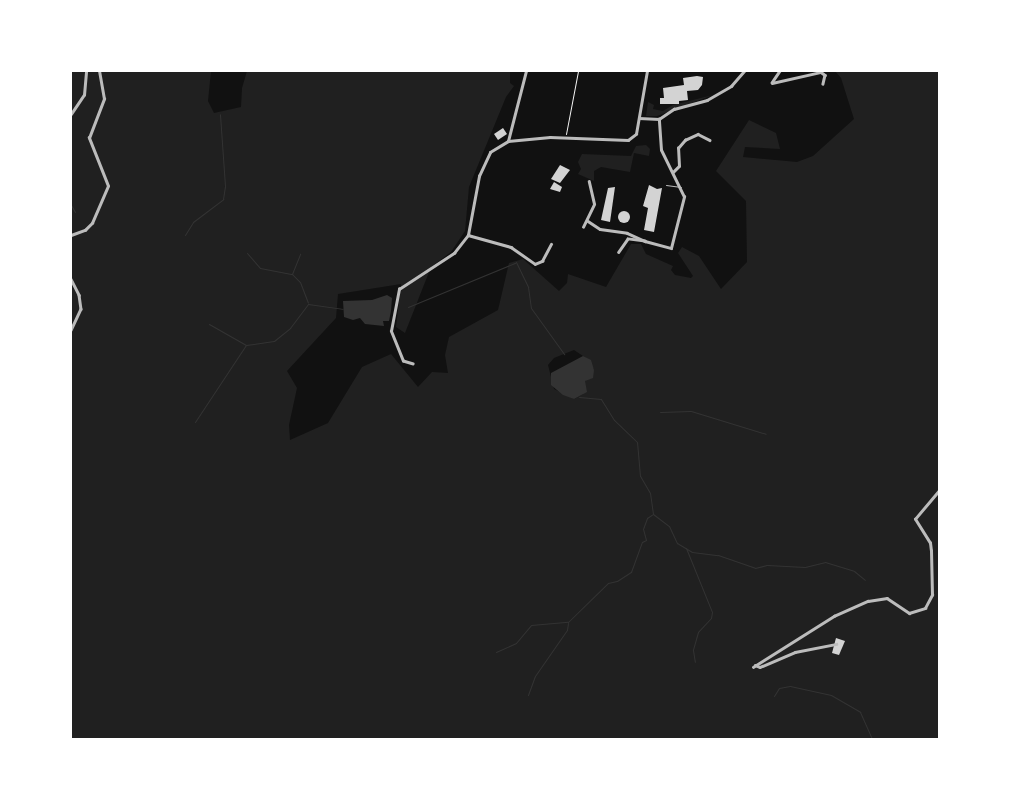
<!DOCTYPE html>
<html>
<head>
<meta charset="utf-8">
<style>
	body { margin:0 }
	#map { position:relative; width:1010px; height:810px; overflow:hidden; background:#111; font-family:"Open Sans",sans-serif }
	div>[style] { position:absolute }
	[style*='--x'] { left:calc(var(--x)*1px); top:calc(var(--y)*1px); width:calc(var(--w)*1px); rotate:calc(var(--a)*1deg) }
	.green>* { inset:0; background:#202020 }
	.water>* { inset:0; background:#333 }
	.stream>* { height:1px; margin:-0.5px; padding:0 0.5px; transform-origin:0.5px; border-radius:0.5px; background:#333 }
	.building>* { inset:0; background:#d3d3d3 }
	.round { border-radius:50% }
	.path>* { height:1px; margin:-0.5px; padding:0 0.5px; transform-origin:0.5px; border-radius:0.5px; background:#f5f5f5 }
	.service>* { height:1px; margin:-0.5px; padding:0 0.5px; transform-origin:0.5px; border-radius:0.5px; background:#bcbcbc }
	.minor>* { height:2.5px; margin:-1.25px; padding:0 1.25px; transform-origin:1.25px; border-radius:1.25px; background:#bcbcbc }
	span { translate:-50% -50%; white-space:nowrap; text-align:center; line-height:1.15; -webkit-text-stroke:5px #fff; paint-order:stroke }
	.frame { position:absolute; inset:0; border:72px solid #fff; pointer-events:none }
</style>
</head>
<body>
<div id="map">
	<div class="green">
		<i style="clip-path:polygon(evenodd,71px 71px,211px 71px,208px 101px,214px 113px,241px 107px,242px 88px,247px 71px,510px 71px,510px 83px,514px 86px,506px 97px,469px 187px,465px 231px,451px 252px,431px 267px,405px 333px,396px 327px,401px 284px,338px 294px,336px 318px,287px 371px,297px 388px,289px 425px,290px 440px,328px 423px,362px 367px,391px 354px,418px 387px,432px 372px,448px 373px,445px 355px,449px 337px,498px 310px,509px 263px,523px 259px,559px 291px,567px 283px,568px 274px,606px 287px,631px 244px,641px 244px,646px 254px,673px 266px,671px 270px,675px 275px,691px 278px,693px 276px,678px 253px,682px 247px,699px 256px,721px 289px,747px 262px,746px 201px,716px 171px,749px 120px,776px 133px,780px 149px,745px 147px,743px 157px,797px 162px,813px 156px,854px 119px,841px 78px,835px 71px,939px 71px,939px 739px,71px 739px,71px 71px,574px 350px,589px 360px,594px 370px,585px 381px,583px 394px,574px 399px,554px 389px,548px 365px,554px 358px,574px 350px)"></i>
		<i style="clip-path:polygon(713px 95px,657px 116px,646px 116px,648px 102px,654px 105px,653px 109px,663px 111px,673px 105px)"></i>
		<i style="clip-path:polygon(646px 145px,650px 149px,649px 156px,634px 153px,630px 172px,601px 167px,594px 171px,594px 181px,578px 174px,581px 169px,578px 162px,582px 154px,631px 156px,636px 146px)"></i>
	</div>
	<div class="water">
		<i style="clip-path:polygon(387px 295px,392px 298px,391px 311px,389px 321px,383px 321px,384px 326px,365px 324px,360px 318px,353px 320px,344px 317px,343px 301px,372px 300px)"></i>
		<i style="clip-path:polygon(583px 356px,591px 360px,594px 370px,593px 378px,585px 381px,587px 392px,574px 399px,563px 395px,551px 385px,551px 373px)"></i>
	</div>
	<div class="stream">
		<i style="--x:71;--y:205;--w:8;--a:60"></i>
		<i style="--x:185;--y:235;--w:15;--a:-58"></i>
		<i style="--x:193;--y:222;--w:38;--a:-37"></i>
		<i style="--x:223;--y:199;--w:13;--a:-81"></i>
		<i style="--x:225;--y:186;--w:72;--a:-94"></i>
		<i style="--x:247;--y:253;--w:20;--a:49"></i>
		<i style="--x:260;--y:268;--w:33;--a:11"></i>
		<i style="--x:292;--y:274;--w:11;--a:45"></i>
		<i style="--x:300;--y:282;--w:22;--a:69"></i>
		<i style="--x:516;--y:262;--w:28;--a:64"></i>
		<i style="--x:528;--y:287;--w:21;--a:82"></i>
		<i style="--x:531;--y:308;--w:57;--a:54.3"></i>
		<i style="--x:292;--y:274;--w:22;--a:-68"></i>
		<i style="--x:408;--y:307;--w:116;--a:-22.4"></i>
		<i style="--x:209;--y:324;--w:43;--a:29.6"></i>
		<i style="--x:660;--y:412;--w:31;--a:-2"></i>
		<i style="--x:691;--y:411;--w:78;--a:17"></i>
		<i style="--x:195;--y:422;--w:92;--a:-56.5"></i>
		<i style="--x:246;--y:345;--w:28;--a:-8"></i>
		<i style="--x:274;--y:341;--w:21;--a:-39"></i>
		<i style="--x:290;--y:328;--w:30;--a:-53"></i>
		<i style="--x:308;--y:304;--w:35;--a:8"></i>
		<i style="--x:653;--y:514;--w:20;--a:37"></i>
		<i style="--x:669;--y:526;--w:19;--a:65"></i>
		<i style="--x:677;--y:543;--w:17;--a:31"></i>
		<i style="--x:692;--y:552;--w:26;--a:7"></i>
		<i style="--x:718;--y:555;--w:39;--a:19"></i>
		<i style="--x:755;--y:568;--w:12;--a:-14"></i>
		<i style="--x:767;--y:565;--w:38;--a:3"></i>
		<i style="--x:805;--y:567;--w:21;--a:-14"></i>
		<i style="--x:825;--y:562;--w:30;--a:17"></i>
		<i style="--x:854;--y:571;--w:14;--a:39"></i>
		<i style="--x:686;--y:548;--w:69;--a:67.9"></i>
		<i style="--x:712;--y:612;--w:6;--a:99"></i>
		<i style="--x:711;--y:618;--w:19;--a:133"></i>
		<i style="--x:698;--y:632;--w:19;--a:106"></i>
		<i style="--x:693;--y:650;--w:12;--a:81"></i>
		<i style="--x:496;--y:652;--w:22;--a:-24"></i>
		<i style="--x:516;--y:643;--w:23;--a:-50"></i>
		<i style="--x:531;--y:625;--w:37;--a:-5"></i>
		<i style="--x:568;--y:622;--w:56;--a:-44.3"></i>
		<i style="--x:608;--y:583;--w:9;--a:-13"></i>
		<i style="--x:617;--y:581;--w:17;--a:-33"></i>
		<i style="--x:631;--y:572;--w:32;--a:-70"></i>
		<i style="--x:642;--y:542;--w:4;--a:-27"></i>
		<i style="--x:646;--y:540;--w:11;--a:-105"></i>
		<i style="--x:643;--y:529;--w:12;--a:-70"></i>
		<i style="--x:647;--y:518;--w:7;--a:-34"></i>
		<i style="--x:653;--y:514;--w:21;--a:-98"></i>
		<i style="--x:650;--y:493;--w:20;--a:-120"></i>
		<i style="--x:640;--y:476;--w:34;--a:-95"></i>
		<i style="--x:637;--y:442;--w:32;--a:-136"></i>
		<i style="--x:614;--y:420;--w:25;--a:-122"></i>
		<i style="--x:601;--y:399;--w:22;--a:-175"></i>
		<i style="--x:528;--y:695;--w:20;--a:-70"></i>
		<i style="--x:535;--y:676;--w:56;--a:-55.2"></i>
		<i style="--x:567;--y:630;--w:7;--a:-82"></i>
		<i style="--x:774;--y:696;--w:9;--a:-58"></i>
		<i style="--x:779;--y:688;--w:11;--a:-10"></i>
		<i style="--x:790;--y:686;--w:42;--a:12.4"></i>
		<i style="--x:831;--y:695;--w:34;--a:30"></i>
		<i style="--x:860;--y:712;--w:30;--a:66"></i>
	</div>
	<div class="building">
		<i style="clip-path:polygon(697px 76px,703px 77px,702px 85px,698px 90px,687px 91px,688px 100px,679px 101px,679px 104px,660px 104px,660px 98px,664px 98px,663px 88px,684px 85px,683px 78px)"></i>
		<i style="clip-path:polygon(503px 128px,507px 134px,498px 140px,494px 134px)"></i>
		<i style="clip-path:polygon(560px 165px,570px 170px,560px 183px,551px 179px)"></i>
		<i style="clip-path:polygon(554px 182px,562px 187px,560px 192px,550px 189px)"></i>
		<i style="clip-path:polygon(649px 185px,657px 189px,662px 188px,654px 232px,644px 230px,648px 208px,643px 206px)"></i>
		<i style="clip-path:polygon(615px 187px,610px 222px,601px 220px,608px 188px)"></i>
		<i class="round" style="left:618px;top:211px;width:12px;height:12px"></i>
		<i style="clip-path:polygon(836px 638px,845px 641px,839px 655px,832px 653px)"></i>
	</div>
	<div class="path">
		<i style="--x:566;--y:134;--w:64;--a:-79.2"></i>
	</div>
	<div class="service">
		<i style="--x:666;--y:185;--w:15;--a:8"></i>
	</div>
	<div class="minor">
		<i style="--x:780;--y:71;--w:14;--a:124"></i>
		<i style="--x:772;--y:83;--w:50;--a:-12.7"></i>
		<i style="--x:821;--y:72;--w:5;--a:37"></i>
		<i style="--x:825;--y:75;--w:9;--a:103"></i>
		<i style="--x:71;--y:114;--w:23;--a:-56"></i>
		<i style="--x:84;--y:95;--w:24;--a:-85"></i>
		<i style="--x:639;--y:118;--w:20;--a:3"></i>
		<i style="--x:659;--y:119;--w:18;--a:-34"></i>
		<i style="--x:674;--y:109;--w:34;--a:-15"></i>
		<i style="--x:707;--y:100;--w:28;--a:-30"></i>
		<i style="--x:731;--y:86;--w:20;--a:-49"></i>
		<i style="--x:508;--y:141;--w:72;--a:-75.6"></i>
		<i style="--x:673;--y:172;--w:8;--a:-45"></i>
		<i style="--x:679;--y:166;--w:18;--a:-93"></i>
		<i style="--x:678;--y:148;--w:11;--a:-49"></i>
		<i style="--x:685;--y:140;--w:14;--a:-25"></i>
		<i style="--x:698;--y:134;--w:13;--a:27"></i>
		<i style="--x:588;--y:221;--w:14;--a:34"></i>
		<i style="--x:600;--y:229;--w:27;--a:8"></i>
		<i style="--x:627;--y:233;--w:20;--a:24"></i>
		<i style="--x:645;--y:241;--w:17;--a:-173"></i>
		<i style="--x:628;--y:239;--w:16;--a:125"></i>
		<i style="--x:583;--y:227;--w:25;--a:-64"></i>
		<i style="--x:594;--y:204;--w:23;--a:-103"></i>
		<i style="--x:71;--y:235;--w:15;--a:-20"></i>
		<i style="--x:85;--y:230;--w:10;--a:-45"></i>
		<i style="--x:92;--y:223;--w:40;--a:-66.6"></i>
		<i style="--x:108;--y:186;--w:52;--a:-111.6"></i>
		<i style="--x:89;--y:138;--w:42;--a:-69"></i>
		<i style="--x:104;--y:99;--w:28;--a:-100"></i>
		<i style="--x:468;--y:235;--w:45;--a:15.6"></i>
		<i style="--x:511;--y:247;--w:29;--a:35"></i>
		<i style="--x:535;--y:264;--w:8;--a:-23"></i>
		<i style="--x:542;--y:261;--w:19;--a:-62"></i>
		<i style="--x:645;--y:241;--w:27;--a:15"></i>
		<i style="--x:671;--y:248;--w:53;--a:-75.7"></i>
		<i style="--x:684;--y:197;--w:52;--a:-116.1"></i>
		<i style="--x:661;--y:150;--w:31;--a:-94"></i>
		<i style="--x:71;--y:279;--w:18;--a:63"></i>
		<i style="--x:79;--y:295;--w:14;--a:82"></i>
		<i style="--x:81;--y:309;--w:23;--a:115"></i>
		<i style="--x:413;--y:364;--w:10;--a:-163"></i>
		<i style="--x:403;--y:361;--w:32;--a:-112"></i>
		<i style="--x:391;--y:331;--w:43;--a:-79.2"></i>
		<i style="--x:399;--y:289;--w:66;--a:-33.2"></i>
		<i style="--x:454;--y:253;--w:23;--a:-52"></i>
		<i style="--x:468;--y:235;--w:60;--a:-79.4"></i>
		<i style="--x:479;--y:176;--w:26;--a:-65"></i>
		<i style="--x:490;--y:152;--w:21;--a:-31"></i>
		<i style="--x:508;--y:141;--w:42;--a:-5.4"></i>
		<i style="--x:550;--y:137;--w:78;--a:2.2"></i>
		<i style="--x:628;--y:140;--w:10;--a:-37"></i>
		<i style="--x:636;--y:134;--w:64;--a:-80.1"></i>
		<i style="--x:755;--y:665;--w:5;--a:22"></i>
		<i style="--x:760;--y:667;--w:38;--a:-23"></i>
		<i style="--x:795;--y:652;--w:42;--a:-11"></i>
		<i style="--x:753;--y:667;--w:96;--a:-32.2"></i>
		<i style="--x:834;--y:616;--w:37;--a:-24"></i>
		<i style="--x:868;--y:601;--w:19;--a:-9"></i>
		<i style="--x:887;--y:598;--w:27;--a:34"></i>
		<i style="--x:909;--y:613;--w:17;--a:-17"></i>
		<i style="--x:925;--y:608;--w:15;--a:-62"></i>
		<i style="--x:932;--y:595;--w:44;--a:-91.3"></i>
		<i style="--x:931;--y:551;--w:8;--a:-97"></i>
		<i style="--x:930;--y:543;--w:28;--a:-122"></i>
		<i style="--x:915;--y:519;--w:38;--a:-50"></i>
	</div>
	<div class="frame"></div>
</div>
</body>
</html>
